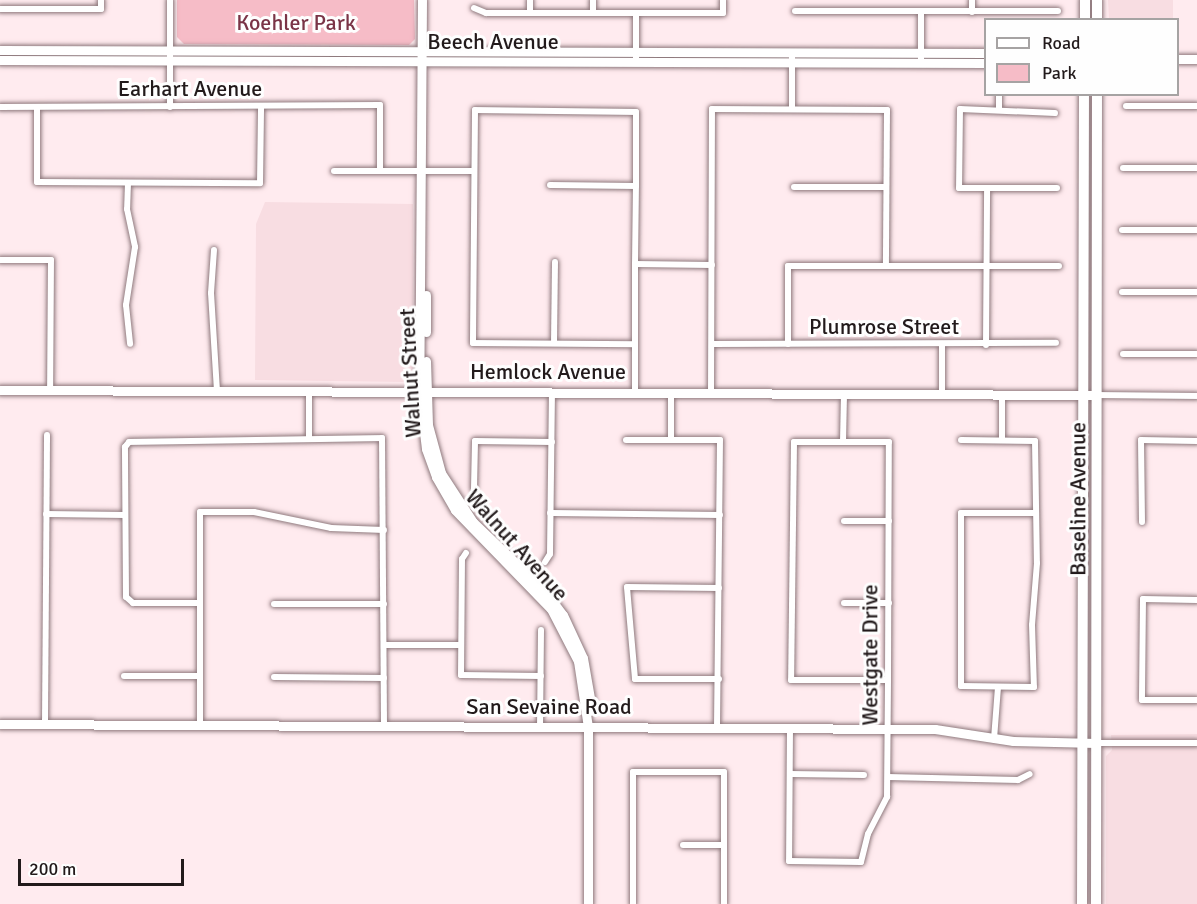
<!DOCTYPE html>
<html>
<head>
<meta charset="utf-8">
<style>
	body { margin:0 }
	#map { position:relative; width:1197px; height:904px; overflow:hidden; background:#ffebef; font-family:Signika,sans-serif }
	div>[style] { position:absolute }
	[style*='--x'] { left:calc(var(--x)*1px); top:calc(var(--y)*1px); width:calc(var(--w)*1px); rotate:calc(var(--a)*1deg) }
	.built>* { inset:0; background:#f8dde2 }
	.green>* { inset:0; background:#f6bcc7 }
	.roads { filter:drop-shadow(0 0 2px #8f797d) drop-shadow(0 0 2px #8f797d) }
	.street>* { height:6px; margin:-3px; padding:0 3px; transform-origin:3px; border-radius:3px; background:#fff }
	.secondary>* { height:9px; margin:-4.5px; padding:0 4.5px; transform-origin:4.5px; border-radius:4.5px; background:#fff }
	.primary>* { height:10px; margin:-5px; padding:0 5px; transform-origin:5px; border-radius:5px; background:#fff }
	span { translate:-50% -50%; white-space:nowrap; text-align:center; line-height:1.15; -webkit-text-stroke:6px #fefefe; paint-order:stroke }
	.park-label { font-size:22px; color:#7a3447 }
	.street-label { font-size:22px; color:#221a1b }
	.legend { position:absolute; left:984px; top:18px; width:195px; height:78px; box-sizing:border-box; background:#fefefe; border:2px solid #a6a3a3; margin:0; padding:8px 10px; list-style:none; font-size:18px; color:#221a1b }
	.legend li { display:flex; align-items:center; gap:12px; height:30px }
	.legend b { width:30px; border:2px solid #a6a3a3 }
	.scale { position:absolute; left:18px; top:859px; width:166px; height:27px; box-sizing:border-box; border:3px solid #221a1b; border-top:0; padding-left:8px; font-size:18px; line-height:21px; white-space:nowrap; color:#221a1b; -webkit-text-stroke:4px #fefefe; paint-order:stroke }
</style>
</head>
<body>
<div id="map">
	<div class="built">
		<i style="clip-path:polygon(1108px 0,1173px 0,1173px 19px,1109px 19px)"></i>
		<i style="clip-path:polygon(265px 202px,413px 204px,413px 377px,409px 382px,255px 380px,256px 224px)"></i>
		<i style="clip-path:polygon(1197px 734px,1197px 904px,1106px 904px,1106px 756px,1112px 750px,1111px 735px)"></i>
	</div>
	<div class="green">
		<i style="clip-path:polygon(177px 0,414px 0,415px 39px,409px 45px,184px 44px,177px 37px)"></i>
	</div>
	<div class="roads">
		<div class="street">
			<i style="--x:972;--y:0;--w:12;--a:90"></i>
			<i style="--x:474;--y:8;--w:13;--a:23"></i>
			<i style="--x:486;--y:13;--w:237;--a:0"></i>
			<i style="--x:723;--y:13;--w:13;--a:-90"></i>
			<i style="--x:0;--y:9;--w:101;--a:0"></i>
			<i style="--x:101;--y:9;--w:9;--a:-90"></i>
			<i style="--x:795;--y:11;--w:263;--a:0"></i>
			<i style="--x:530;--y:13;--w:13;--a:-90"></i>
			<i style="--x:593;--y:13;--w:13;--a:-90"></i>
			<i style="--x:636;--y:13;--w:50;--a:90"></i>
			<i style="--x:921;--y:63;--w:51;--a:-90"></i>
			<i style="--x:999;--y:94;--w:16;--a:90"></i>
			<i style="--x:1126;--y:106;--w:71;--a:0"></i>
			<i style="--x:0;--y:107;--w:380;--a:-0.3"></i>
			<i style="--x:380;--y:105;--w:65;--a:90"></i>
			<i style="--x:37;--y:107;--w:75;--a:90"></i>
			<i style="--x:37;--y:182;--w:223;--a:0.3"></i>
			<i style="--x:260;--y:183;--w:75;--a:-89.2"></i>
			<i style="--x:170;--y:107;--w:107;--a:-90"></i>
			<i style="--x:792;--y:109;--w:56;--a:-90"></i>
			<i style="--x:1055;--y:113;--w:95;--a:-177.6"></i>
			<i style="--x:960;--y:109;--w:79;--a:90.7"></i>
			<i style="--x:959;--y:188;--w:98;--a:0"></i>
			<i style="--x:1123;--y:168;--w:74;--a:0"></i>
			<i style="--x:334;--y:171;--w:140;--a:0"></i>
			<i style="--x:128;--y:183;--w:26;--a:92"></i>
			<i style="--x:127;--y:209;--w:39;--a:78"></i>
			<i style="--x:135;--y:247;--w:59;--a:98.8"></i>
			<i style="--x:126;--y:305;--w:39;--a:84"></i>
			<i style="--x:550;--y:185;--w:86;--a:0.7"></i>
			<i style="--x:794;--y:187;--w:92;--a:0"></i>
			<i style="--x:1122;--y:230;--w:75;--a:0"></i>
			<i style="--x:214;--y:250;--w:43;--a:94"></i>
			<i style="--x:211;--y:293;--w:98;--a:86.5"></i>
			<i style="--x:0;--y:260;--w:51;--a:0"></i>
			<i style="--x:51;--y:260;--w:130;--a:90.4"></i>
			<i style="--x:635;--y:264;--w:77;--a:0.7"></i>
			<i style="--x:1122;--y:292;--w:75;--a:0"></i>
			<i style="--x:554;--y:343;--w:81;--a:-89.3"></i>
			<i style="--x:712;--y:344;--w:344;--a:-0.2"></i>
			<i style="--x:788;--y:344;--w:78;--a:-90"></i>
			<i style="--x:788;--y:266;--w:271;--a:0"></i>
			<i style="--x:986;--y:345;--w:156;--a:-89.6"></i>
			<i style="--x:1123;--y:354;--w:74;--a:0"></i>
			<i style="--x:635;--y:392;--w:128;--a:-90"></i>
			<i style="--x:635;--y:264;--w:78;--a:-89.3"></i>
			<i style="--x:636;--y:186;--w:74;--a:-90"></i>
			<i style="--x:636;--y:112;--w:161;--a:-179.3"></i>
			<i style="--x:475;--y:110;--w:233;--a:90.5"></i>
			<i style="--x:473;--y:343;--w:162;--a:0.4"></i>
			<i style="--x:711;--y:392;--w:283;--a:-89.8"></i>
			<i style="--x:712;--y:109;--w:175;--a:0.3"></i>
			<i style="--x:887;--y:110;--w:156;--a:90.4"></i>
			<i style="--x:942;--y:394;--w:49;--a:-90"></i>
			<i style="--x:1097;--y:395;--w:100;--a:0.6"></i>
			<i style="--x:309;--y:438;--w:47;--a:-90"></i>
			<i style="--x:626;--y:440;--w:94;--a:0"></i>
			<i style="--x:720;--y:440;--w:287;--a:90.6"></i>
			<i style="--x:671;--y:440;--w:48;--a:-90"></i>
			<i style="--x:961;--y:440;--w:74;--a:0.8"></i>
			<i style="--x:1035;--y:441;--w:122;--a:89.1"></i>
			<i style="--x:1037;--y:563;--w:62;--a:94.6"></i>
			<i style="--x:1032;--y:625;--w:62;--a:88.2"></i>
			<i style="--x:1034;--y:687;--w:73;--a:-179.2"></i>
			<i style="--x:961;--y:686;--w:173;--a:-90"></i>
			<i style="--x:961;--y:513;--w:74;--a:0"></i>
			<i style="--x:1002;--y:440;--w:46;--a:-90"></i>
			<i style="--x:843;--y:442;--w:49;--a:-88.8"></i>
			<i style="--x:474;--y:489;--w:48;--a:-88.8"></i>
			<i style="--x:475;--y:441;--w:77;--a:0.7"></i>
			<i style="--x:550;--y:513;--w:170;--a:0.7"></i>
			<i style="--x:46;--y:514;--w:79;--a:0.7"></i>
			<i style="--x:844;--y:521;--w:45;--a:0"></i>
			<i style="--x:1142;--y:522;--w:82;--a:-90.7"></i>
			<i style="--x:1141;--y:440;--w:56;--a:1"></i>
			<i style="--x:466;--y:553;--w:7;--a:124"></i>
			<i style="--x:462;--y:559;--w:116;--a:90.5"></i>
			<i style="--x:461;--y:675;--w:80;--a:0.7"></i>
			<i style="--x:545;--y:562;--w:9;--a:-58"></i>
			<i style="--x:550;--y:554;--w:162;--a:-89.3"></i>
			<i style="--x:1197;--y:600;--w:54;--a:-178.9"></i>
			<i style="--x:1143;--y:599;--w:101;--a:90.6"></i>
			<i style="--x:1142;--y:700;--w:55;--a:0"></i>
			<i style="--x:200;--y:603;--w:67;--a:180"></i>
			<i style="--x:133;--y:603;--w:9;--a:-139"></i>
			<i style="--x:126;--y:597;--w:150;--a:-90.4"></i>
			<i style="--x:125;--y:447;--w:6;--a:-51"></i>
			<i style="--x:129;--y:442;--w:253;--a:-0.9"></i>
			<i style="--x:382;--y:438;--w:287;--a:89.6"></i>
			<i style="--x:844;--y:603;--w:45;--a:0"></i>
			<i style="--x:274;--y:604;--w:110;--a:0"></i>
			<i style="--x:384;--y:645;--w:77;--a:0"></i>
			<i style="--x:124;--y:676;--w:76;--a:0"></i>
			<i style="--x:274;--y:677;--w:110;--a:0.5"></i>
			<i style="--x:719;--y:679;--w:84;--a:180"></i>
			<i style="--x:635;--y:679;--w:92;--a:-95"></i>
			<i style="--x:627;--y:587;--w:92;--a:0.6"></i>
			<i style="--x:45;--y:725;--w:290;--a:-89.6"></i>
			<i style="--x:200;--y:725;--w:213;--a:-90"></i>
			<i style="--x:200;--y:512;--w:54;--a:0"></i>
			<i style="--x:254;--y:512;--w:79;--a:11.7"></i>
			<i style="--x:331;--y:528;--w:53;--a:2.2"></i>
			<i style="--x:540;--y:727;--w:97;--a:-89.4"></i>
			<i style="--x:790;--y:728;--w:133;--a:90.4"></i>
			<i style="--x:789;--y:861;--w:72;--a:0.8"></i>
			<i style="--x:861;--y:862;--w:29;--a:-76"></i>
			<i style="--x:868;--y:834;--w:42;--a:-62.8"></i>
			<i style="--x:887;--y:797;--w:117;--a:-89.5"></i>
			<i style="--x:888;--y:680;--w:238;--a:-89.8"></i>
			<i style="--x:889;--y:442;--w:95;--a:180"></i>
			<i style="--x:794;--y:442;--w:238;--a:90.7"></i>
			<i style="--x:791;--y:680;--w:97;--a:0"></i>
			<i style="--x:994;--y:739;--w:52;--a:-85.6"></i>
			<i style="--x:1096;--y:743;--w:101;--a:0"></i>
			<i style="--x:790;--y:774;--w:74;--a:0.8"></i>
			<i style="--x:888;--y:777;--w:130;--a:1.3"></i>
			<i style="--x:1018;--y:780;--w:13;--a:-27"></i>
			<i style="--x:683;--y:845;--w:41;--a:0"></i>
			<i style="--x:633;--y:904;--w:132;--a:-90"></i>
			<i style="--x:633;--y:772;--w:91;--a:0"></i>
			<i style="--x:724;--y:772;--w:132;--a:90"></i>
		</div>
		<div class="secondary">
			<i style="--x:422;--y:0;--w:391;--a:90.4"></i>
			<i style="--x:419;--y:391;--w:58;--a:83.1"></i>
			<i style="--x:426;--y:449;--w:30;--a:70"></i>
			<i style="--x:436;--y:477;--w:38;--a:60"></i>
			<i style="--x:455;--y:510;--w:138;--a:45.9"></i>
			<i style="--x:551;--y:609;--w:59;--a:62.6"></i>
			<i style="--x:578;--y:661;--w:67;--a:81.4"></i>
			<i style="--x:588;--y:727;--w:177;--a:90"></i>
			<i style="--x:0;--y:50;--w:986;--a:0.17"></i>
			<i style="--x:1178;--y:59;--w:19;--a:0"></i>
			<i style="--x:0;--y:60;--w:986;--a:0.17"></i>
			<i style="--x:426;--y:332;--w:37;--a:-90"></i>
			<i style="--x:426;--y:361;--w:64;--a:88.2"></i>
			<i style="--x:428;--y:425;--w:50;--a:74.8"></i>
			<i style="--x:441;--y:473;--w:59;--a:56.9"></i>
			<i style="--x:473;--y:522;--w:98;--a:43.8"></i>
			<i style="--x:544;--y:590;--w:31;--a:53"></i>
			<i style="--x:563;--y:615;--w:47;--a:65.1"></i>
			<i style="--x:583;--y:658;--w:47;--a:80.1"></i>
			<i style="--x:0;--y:390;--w:1097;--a:0.26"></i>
			<i style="--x:0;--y:724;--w:935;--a:0.31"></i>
			<i style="--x:935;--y:729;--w:79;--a:8.7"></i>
			<i style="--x:1013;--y:741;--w:83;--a:1.4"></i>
		</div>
		<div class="primary">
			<i style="--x:1085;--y:20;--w:20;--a:-90"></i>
			<i style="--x:1097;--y:20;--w:20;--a:-90"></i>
			<i style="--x:1082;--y:904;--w:810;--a:-89.86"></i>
			<i style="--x:1096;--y:904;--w:810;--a:-89.93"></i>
		</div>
	</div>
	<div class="park-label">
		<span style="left:296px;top:23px">Koehler Park</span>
	</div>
	<div class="street-label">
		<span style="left:493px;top:42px">Beech Avenue</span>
		<span style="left:190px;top:89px">Earhart Avenue</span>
		<span style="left:884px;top:327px">Plumrose Street</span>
		<span style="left:548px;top:372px">Hemlock Avenue</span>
		<span style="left:410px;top:373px;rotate:-93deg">Walnut Street</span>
		<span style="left:1078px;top:499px;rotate:-90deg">Baseline Avenue</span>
		<span style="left:517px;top:545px;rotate:48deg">Walnut Avenue</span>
		<span style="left:870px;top:655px;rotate:-90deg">Westgate Drive</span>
		<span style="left:549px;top:707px">San Sevaine Road</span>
	</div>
	<ul class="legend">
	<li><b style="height:8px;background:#fff"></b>Road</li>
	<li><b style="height:16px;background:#f6bcc7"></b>Park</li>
	</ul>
	<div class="scale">200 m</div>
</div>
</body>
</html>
